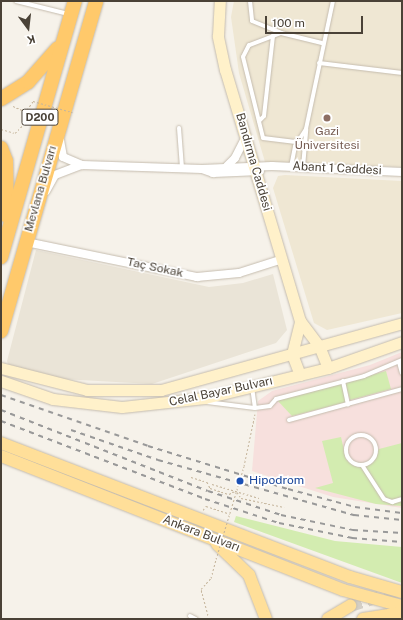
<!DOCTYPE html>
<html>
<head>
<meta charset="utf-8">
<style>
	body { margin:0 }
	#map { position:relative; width:403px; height:620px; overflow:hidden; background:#f6f2ea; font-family:"Public Sans",sans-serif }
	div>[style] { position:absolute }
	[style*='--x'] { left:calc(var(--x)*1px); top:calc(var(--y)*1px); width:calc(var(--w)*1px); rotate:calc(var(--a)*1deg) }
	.residential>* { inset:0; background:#eae4d7 }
	.education>* { inset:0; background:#efe7d3 }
	.medical>* { inset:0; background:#f7e0dd }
	.green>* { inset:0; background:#d3ecb0 }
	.primary-tunnel>* { height:12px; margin-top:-6px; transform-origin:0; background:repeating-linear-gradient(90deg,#d4cfc6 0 12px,transparent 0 18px) }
	.path>* { height:1px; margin-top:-0.5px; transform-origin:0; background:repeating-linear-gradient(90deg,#c5b59c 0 2px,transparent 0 4px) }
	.roads { filter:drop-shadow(0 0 1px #c5bcae) drop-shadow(0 0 1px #c5bcae) }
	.lane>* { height:4px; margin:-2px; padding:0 2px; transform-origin:2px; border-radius:2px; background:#fff }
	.lane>.ring { margin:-2px; padding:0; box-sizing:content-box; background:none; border:4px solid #fff; border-radius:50% }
	.street>* { height:8px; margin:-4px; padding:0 4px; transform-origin:4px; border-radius:4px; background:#fff }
	.secondary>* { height:11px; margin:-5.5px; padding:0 5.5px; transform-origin:5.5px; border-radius:5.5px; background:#fff1ca }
	.primary>* { height:12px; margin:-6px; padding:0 6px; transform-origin:6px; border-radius:6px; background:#ffdf99 }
	.highway>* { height:14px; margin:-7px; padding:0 7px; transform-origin:7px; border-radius:7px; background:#ffc96b }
	.rail>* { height:2px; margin-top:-1px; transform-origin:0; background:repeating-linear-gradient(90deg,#999 0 5px,transparent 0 10px) }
	.path-bridge>* { height:1px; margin-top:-0.5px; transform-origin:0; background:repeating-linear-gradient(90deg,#c5b59c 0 2px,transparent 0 4px) }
	.dots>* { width:11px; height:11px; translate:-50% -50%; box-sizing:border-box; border:2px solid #fff; border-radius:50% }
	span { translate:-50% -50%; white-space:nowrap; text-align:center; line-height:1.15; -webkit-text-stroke:3.5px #fff; paint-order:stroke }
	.shield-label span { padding:1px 3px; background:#fff; border:1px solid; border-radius:3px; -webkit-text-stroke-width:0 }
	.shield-label { font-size:11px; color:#4a4237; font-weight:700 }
	.education-label { font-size:12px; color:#785e54 }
	.street-label { font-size:12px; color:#4a4237 }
	.transit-label { font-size:12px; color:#164399 }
	.left { translate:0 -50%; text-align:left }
	.frame { position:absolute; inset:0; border:2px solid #4a4237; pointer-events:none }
	.north { position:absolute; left:8px; top:8px; width:40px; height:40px; -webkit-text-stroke:3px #fff; paint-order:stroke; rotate:165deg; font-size:11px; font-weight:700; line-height:16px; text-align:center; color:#4a4237 }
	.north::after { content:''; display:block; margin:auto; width:14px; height:18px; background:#4a4237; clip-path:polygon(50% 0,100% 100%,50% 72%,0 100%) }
	.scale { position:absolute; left:265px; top:16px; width:98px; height:18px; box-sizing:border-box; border:2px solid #4a4237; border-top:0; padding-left:5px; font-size:12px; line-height:14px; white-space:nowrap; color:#4a4237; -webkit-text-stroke:3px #fff; paint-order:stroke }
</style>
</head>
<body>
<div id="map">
	<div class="residential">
		<i style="clip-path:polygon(36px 250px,209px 287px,243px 283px,273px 274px,287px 330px,276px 343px,152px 384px,62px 379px,9px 367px,7px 361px)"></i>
	</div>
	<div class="education">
		<i style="clip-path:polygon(234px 1px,402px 1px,402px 167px,265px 162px,239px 73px,231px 17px)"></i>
		<i style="clip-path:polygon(285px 175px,402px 181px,402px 313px,327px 330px,314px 323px,273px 188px,278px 176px)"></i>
	</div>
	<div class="medical">
		<i style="clip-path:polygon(402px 352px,402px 508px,333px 497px,252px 471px,258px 401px,272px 391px,370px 365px)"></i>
	</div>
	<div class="green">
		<i style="clip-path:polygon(386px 371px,391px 389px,350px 400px,345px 382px)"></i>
		<i style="clip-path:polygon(342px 383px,347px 402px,292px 416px,277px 400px)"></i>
		<i style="clip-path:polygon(341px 437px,346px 459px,354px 466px,371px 464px,379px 449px,402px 443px,402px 506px,376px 504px,315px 488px,333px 483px,322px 441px)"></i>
		<i style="clip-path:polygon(236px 516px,335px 541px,402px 547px,402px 583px,234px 522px)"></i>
	</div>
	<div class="primary-tunnel">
		<i style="--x:350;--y:606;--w:53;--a:-17.4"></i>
	</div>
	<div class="path">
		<i style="--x:25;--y:113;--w:14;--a:-56"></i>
		<i style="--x:1;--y:129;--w:15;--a:16"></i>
		<i style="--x:15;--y:133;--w:14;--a:-45"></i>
		<i style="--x:25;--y:123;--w:13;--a:-103"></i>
		<i style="--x:22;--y:110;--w:12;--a:-156"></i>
		<i style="--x:244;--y:466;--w:53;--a:-78.1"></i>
		<i style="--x:191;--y:477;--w:17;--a:17"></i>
		<i style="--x:207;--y:482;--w:7;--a:63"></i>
		<i style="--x:210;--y:488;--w:20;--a:18"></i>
		<i style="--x:229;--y:494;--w:7;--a:-27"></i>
		<i style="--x:212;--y:484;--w:49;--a:16.6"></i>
		<i style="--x:237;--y:492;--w:7;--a:56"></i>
		<i style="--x:241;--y:498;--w:44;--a:11.8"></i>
		<i style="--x:203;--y:510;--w:5;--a:-53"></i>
		<i style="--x:206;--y:506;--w:25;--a:18"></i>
		<i style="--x:209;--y:619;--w:31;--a:-105"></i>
		<i style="--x:201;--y:589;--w:15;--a:-48"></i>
		<i style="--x:211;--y:578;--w:20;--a:-75"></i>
	</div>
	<div class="roads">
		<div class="lane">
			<i style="--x:16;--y:1;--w:54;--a:14"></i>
			<i style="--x:250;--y:1;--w:20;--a:84"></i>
			<i style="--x:252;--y:21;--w:31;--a:22"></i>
			<i style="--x:281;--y:33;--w:42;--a:13.7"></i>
			<i style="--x:281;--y:33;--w:34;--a:159"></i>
			<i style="--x:249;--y:45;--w:13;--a:117"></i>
			<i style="--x:243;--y:57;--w:83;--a:76.1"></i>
			<i style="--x:263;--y:138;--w:35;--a:7"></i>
			<i style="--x:319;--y:63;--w:84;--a:6.9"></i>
			<i style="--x:259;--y:121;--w:7;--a:-45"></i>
			<i style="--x:264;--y:116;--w:81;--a:-83.6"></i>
			<i style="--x:179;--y:128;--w:40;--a:85.7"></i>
			<i style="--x:291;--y:167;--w:21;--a:-79"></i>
			<i style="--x:295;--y:146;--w:20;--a:-57"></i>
			<i style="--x:303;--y:167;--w:38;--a:-85"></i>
			<i style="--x:306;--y:129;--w:131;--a:-78.1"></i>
			<i style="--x:399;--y:362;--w:11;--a:75"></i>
			<i style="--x:343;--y:381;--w:24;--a:78"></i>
			<i style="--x:252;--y:387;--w:21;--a:82"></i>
			<i style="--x:207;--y:402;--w:48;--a:7.1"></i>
			<i style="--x:255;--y:408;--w:15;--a:-8"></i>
			<i style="--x:270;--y:406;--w:9;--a:-49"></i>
			<i style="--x:276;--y:399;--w:91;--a:-14.6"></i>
			<i style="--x:364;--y:376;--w:41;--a:-22.8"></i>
			<i style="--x:289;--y:420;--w:117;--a:-15.3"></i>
			<i class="ring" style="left:346px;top:435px;width:26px;height:26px"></i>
			<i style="--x:362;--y:465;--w:40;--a:57.1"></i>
			<i style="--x:384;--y:499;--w:9;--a:21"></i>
			<i style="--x:392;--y:502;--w:10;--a:-17"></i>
			<i style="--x:190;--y:616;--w:7;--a:27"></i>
		</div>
		<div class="street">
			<i style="--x:60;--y:140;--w:17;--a:80"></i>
			<i style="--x:63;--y:157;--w:21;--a:23"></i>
			<i style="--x:82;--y:165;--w:120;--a:1.9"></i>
			<i style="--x:202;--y:169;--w:70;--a:-2.5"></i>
			<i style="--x:272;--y:166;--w:130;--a:2.6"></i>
			<i style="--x:227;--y:166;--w:11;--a:-45"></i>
			<i style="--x:235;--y:158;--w:25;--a:-63"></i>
			<i style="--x:202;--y:169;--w:12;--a:20"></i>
			<i style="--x:213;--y:173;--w:47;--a:-2.4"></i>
			<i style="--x:46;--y:191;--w:18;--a:-61"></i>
			<i style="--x:55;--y:175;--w:28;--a:-21"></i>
			<i style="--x:26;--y:242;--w:175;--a:11.6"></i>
			<i style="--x:197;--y:277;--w:42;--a:-5.4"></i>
			<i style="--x:239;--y:273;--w:46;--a:-17.7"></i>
		</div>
		<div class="secondary">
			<i style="--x:1;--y:368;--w:89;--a:14.3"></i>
			<i style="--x:87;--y:390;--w:74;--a:0"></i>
			<i style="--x:161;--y:390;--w:250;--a:-15.5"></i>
			<i style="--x:328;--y:368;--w:78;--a:-19.4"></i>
			<i style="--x:300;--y:375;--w:22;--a:-111"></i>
			<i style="--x:292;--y:354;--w:34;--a:-76"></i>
			<i style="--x:1;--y:381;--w:55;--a:19.1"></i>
			<i style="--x:53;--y:399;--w:69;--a:6.6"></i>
			<i style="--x:122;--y:407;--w:83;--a:-6.2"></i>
			<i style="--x:205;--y:398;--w:127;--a:-13.7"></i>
			<i style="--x:328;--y:368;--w:24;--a:-112"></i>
			<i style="--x:319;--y:346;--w:31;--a:-127"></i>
			<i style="--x:300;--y:321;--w:262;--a:-106.6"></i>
			<i style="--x:225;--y:70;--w:35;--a:-102"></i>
			<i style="--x:218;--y:36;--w:35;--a:-87"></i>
		</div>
		<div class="primary">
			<i style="--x:1;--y:443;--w:374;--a:21"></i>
			<i style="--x:350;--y:577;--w:54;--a:16.1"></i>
			<i style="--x:1;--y:456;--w:367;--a:21.4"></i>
			<i style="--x:343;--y:590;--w:61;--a:15.2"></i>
			<i style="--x:217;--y:544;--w:45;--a:44.1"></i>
			<i style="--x:249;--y:575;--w:47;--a:68.9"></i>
			<i style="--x:328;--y:619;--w:26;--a:-31"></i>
			<i style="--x:363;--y:619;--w:39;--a:-9"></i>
		</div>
		<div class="highway">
			<i style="--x:1;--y:99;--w:32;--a:-32"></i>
			<i style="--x:28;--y:82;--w:45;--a:-48.6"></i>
			<i style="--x:1;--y:148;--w:14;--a:69"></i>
			<i style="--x:6;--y:161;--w:55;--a:89"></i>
			<i style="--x:1;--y:257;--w:266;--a:-73.9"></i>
			<i style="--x:1;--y:331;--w:343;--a:-73.9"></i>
		</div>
	</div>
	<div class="rail">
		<i style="--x:1;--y:395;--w:156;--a:19.1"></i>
		<i style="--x:148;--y:446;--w:146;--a:17.1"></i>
		<i style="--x:288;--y:489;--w:69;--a:15"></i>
		<i style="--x:355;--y:507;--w:47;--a:7.3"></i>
		<i style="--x:1;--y:410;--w:222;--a:21.4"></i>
		<i style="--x:208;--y:491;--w:77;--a:18.2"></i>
		<i style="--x:281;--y:515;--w:74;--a:11.8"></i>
		<i style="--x:353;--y:530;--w:49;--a:3.5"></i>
		<i style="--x:1;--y:421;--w:218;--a:20.9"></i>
		<i style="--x:205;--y:499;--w:78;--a:18"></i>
		<i style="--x:279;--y:523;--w:75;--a:11.6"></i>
		<i style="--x:352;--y:538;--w:50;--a:4.6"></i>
		<i style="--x:71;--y:430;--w:92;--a:19"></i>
		<i style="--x:158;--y:460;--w:204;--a:15.7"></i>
		<i style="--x:354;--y:515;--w:48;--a:5.9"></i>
	</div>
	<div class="path-bridge">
		<i style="--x:33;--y:101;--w:41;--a:15.8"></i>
		<i style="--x:216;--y:559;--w:97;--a:-73.2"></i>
	</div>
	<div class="dots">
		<i style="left:327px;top:118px;background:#8d6e63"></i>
		<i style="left:240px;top:481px;background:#1a4fb4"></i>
	</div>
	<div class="shield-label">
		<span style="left:40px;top:117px">D200</span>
	</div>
	<div class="education-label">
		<span style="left:327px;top:139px">Gazi<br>Üniversitesi</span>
	</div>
	<div class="street-label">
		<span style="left:253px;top:162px;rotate:74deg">Bandırma Caddesi</span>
		<span style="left:337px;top:169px;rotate:3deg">Abant 1 Caddesi</span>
		<span style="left:41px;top:189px;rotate:-74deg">Mevlana Bulvarı</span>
		<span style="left:155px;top:268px;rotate:12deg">Taç Sokak</span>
		<span style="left:221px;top:392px;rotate:-12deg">Celal Bayar Bulvarı</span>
		<span style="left:201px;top:534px;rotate:21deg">Ankara Bulvarı</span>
	</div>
	<div class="transit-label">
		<span class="left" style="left:249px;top:481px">Hipodrom</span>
	</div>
	<div class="frame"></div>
	<div class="north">K</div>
	<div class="scale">100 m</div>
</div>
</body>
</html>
